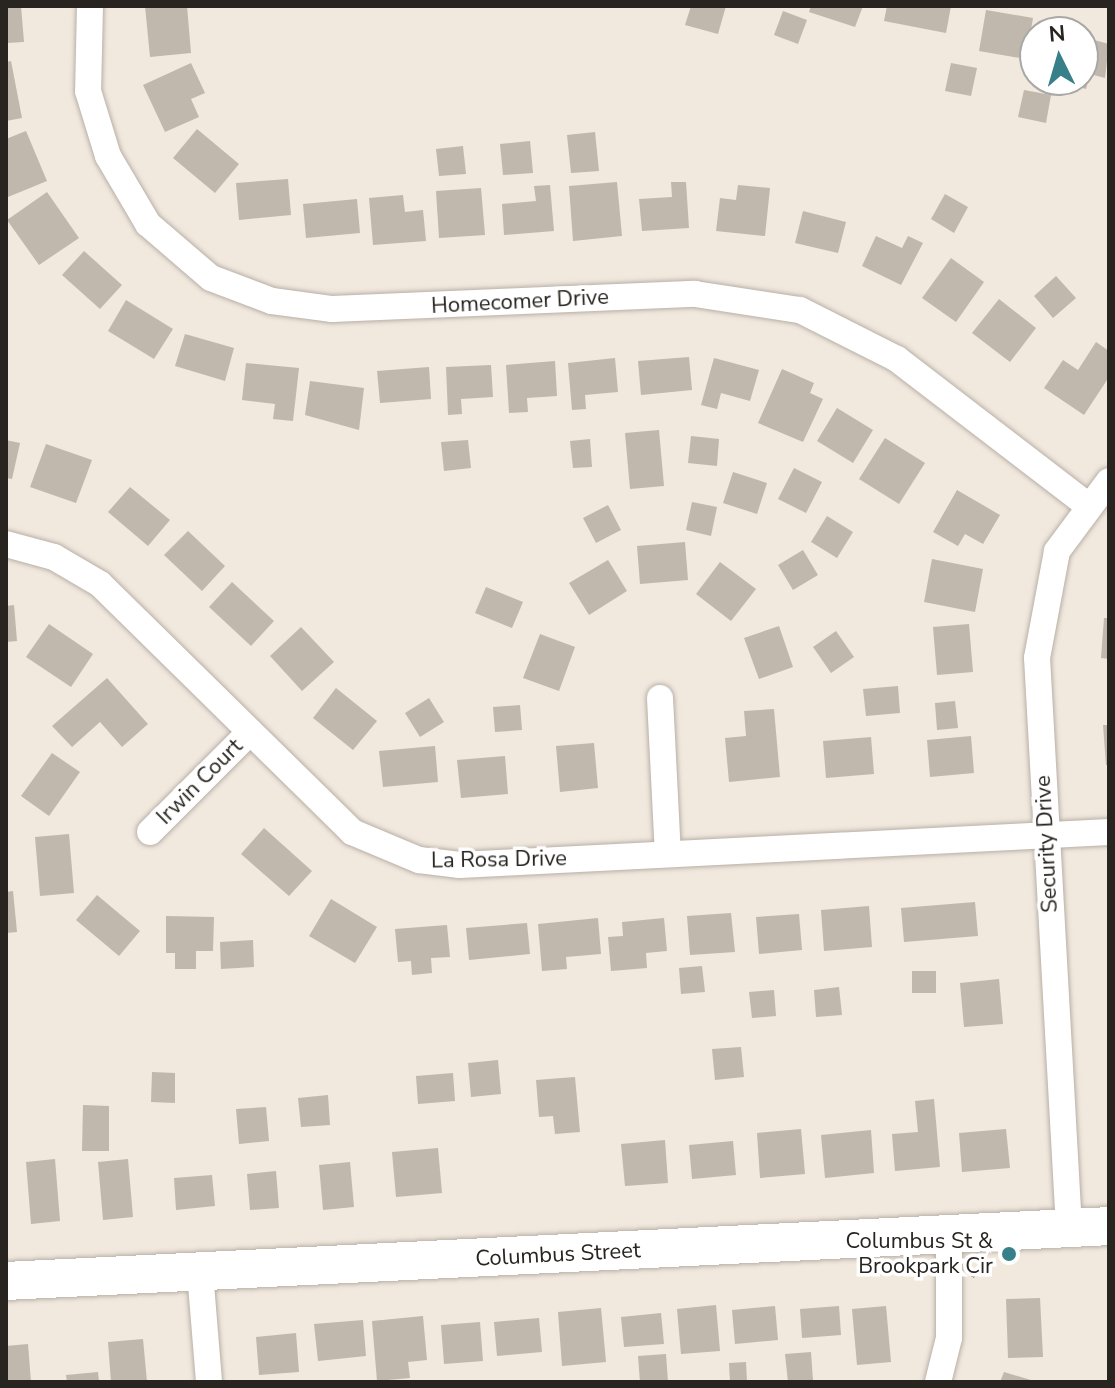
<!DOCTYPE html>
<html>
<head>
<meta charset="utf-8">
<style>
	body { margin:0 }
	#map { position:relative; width:1115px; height:1388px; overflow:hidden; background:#f1e8de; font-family:"Nunito Sans",sans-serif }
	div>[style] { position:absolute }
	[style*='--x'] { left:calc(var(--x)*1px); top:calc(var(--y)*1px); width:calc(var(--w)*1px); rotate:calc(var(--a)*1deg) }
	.building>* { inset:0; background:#c0b7ad }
	.path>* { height:4px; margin-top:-2px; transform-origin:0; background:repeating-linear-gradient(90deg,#958f88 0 2px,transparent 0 8px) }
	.roads { filter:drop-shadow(0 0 2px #b8afa6) drop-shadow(0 0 2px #b8afa6) }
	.minor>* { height:26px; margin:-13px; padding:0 13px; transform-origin:13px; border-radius:13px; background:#fff }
	.secondary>* { height:38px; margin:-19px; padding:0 19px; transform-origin:19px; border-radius:19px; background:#fff }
	.dots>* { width:22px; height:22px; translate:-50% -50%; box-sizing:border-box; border:4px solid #fff; border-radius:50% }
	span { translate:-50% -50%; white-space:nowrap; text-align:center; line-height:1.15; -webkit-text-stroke:7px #fff; paint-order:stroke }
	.street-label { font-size:22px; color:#282521 }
	.poi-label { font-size:22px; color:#282521 }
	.right { translate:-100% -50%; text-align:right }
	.frame { position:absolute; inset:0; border:8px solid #282521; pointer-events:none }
	.north { position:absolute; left:1019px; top:16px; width:80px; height:80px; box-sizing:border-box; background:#fff; border:2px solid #a9a8a6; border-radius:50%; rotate:355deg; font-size:22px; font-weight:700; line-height:32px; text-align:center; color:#282521 }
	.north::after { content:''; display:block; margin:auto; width:28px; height:36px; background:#388089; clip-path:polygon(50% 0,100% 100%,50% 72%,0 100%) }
</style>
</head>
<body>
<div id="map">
	<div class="building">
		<i style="clip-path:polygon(6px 6px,21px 6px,24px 42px,6px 43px)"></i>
		<i style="clip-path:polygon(145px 6px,187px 6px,191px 53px,150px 57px)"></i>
		<i style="clip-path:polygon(691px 6px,726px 6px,718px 34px,685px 25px)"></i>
		<i style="clip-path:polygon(811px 6px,863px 6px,855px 27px,809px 12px)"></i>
		<i style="clip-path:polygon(887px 6px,951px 6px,946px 33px,884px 21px)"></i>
		<i style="clip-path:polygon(986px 10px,1033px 18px,1026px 59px,979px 51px)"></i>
		<i style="clip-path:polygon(783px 11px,807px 20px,798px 44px,774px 35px)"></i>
		<i style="clip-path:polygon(1083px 37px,1109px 44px,1105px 78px,1090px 74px,1086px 89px,1057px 81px,1083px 80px)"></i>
		<i style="clip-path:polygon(11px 61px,22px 118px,6px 121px,6px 62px)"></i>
		<i style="clip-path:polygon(191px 63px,205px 93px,191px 99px,199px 117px,165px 132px,143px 85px)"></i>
		<i style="clip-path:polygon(951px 63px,977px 68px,971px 96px,945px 91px)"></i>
		<i style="clip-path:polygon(1024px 90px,1051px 95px,1046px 123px,1018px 117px)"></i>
		<i style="clip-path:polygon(197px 129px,239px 164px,215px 193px,173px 158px)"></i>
		<i style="clip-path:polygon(26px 131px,47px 181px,8px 197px,6px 139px)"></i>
		<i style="clip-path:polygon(595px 132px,599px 171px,571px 173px,567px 135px)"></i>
		<i style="clip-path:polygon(530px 141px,533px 173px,503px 175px,500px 144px)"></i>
		<i style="clip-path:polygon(463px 146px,466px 174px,439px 176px,436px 149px)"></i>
		<i style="clip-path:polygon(288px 179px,291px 215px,239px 220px,236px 183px)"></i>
		<i style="clip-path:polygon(617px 182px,622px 236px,573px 241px,569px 186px)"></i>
		<i style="clip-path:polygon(671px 182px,686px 182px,689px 228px,642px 231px,639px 199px,672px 197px)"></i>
		<i style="clip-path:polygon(550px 185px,554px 231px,504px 235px,502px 204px,536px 201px,534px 186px)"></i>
		<i style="clip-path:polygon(738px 185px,770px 188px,765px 236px,716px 231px,720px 198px,736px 200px)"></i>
		<i style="clip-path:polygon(481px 188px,485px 235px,439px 238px,436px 191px)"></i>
		<i style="clip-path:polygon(47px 192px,79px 238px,39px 265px,7px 220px)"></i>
		<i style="clip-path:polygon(945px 194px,968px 207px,954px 233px,931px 219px)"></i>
		<i style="clip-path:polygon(403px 195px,405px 212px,423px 210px,426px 241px,373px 245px,369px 198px)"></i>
		<i style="clip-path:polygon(357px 199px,360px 233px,306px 238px,303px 204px)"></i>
		<i style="clip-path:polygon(803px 211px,846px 222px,838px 253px,795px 243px)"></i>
		<i style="clip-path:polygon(876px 236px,902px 248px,908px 236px,923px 243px,901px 285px,862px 266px)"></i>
		<i style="clip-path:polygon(84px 251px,122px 285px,100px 309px,62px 275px)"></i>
		<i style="clip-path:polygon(951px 258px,984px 282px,956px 322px,922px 298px)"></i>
		<i style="clip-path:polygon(1056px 276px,1076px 298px,1053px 318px,1034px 296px)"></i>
		<i style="clip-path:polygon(999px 299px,1036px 328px,1010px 362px,972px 333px)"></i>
		<i style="clip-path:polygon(126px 300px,173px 329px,154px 359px,108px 331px)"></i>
		<i style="clip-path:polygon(185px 334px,234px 348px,225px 381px,175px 366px)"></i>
		<i style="clip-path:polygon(1096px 342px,1109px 351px,1109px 377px,1084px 415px,1044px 388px,1063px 360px,1078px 370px)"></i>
		<i style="clip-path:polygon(689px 357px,692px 390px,641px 395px,638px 361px)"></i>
		<i style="clip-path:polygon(615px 358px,618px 392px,585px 395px,586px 409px,572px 410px,568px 363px)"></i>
		<i style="clip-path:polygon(714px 358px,759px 370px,750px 401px,721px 393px,717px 409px,701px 405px)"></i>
		<i style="clip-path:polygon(555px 361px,557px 396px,527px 398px,528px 412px,509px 413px,506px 365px)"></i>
		<i style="clip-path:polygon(246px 363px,299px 368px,293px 421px,273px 419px,275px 404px,242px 400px)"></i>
		<i style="clip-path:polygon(491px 365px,493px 397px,461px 399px,462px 414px,448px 415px,446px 367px)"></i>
		<i style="clip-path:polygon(429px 367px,431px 399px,380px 403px,377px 371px)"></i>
		<i style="clip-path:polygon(782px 369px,814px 383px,810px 393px,823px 399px,803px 442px,758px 423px)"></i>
		<i style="clip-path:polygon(310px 381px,364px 388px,359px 430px,305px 415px)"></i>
		<i style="clip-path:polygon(837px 408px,873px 430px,853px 463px,817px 441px)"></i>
		<i style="clip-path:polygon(659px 430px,664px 486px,630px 489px,625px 433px)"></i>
		<i style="clip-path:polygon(691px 436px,719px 439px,717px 466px,688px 463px)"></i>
		<i style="clip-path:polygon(885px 438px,925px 463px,899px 504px,859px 479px)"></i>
		<i style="clip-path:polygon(590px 439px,592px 467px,573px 468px,570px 441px)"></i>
		<i style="clip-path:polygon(6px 440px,20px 443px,12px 479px,6px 478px)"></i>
		<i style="clip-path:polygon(468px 440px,471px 468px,444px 471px,441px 442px)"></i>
		<i style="clip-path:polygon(46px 444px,92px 460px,76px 503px,30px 487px)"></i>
		<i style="clip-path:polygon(794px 468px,822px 482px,806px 513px,778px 499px)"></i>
		<i style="clip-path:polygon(733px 472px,767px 483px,757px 514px,723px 503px)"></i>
		<i style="clip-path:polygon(130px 487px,170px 520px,148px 546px,108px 512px)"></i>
		<i style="clip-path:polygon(957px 490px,1000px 515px,983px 544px,965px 534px,958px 546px,933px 532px)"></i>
		<i style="clip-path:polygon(692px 502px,717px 507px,711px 536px,686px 530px)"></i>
		<i style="clip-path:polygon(608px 505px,621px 530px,596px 543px,583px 518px)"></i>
		<i style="clip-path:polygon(827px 516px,853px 532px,837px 558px,811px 542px)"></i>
		<i style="clip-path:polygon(188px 531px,225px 566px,202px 591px,164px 555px)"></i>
		<i style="clip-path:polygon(685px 542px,688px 580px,640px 584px,637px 546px)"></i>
		<i style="clip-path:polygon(803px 550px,818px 575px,793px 590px,778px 565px)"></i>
		<i style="clip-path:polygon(932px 559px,983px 569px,975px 612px,924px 602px)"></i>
		<i style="clip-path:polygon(608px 560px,627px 591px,589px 615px,569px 583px)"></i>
		<i style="clip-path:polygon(720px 562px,756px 589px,731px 621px,696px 594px)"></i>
		<i style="clip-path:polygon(232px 582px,274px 621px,251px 646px,209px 607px)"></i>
		<i style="clip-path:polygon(486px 587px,523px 602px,512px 628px,475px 613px)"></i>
		<i style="clip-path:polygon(14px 605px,17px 641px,6px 642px,6px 606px)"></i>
		<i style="clip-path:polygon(1104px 618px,1109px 618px,1109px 659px,1101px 658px)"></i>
		<i style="clip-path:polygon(49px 624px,93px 654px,71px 687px,26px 657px)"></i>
		<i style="clip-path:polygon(969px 624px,973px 672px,937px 675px,933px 627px)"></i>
		<i style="clip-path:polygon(779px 626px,793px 667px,759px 679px,744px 638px)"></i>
		<i style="clip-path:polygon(301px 627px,334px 662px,302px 691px,270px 656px)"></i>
		<i style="clip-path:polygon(836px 631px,854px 657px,831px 673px,813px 647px)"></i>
		<i style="clip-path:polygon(540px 634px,575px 647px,559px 691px,523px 678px)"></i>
		<i style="clip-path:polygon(107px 678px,148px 724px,122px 747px,100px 722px,72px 747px,52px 726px)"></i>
		<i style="clip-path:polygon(898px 686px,900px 713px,866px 716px,863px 689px)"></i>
		<i style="clip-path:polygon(336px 688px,377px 721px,353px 750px,313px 718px)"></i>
		<i style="clip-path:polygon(429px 698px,444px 722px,420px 737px,405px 713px)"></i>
		<i style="clip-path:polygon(955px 701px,958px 728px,937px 730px,935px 703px)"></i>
		<i style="clip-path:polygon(520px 705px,522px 730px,495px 732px,493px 707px)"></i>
		<i style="clip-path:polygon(774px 709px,780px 777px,729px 782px,725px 738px,746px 736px,744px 711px)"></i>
		<i style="clip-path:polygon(1103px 725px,1109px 725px,1109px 765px,1106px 765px)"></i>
		<i style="clip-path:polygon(971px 736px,974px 773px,930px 777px,927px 740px)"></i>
		<i style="clip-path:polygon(871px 737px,874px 774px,826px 778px,823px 741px)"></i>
		<i style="clip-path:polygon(594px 743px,598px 788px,560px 792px,556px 746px)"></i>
		<i style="clip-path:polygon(435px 746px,438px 782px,383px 787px,379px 751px)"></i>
		<i style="clip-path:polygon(52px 753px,80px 772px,49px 816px,21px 796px)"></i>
		<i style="clip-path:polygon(505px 756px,508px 794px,461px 798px,457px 760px)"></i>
		<i style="clip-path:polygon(264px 828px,312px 871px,289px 896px,241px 854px)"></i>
		<i style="clip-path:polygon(69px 834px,74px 893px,40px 896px,35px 837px)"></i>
		<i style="clip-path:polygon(13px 891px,17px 932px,6px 933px,6px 892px)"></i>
		<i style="clip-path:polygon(97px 895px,140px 931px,119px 956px,76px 920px)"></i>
		<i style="clip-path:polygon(331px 899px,377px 927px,355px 963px,309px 936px)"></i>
		<i style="clip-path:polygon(975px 902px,978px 936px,904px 942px,901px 908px)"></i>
		<i style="clip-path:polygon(869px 906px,872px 947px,824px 951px,821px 910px)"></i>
		<i style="clip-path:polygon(731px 913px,735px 952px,690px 955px,687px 916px)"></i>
		<i style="clip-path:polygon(799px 914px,802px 950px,759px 954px,756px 917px)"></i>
		<i style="clip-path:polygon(166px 916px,214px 917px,213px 951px,196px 951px,196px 969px,175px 969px,175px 953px,166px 953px)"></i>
		<i style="clip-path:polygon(598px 918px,601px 954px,566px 957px,567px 969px,542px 971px,538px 924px)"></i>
		<i style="clip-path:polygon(664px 918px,667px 951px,646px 953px,647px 968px,611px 971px,608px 937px,623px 936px,622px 922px)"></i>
		<i style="clip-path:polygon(527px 923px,530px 954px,469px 960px,466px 928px)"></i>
		<i style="clip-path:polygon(447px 925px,450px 957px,431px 958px,432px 973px,412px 975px,411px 961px,398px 962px,395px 929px)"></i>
		<i style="clip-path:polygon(253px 940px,254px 967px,221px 969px,220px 942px)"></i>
		<i style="clip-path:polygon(702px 966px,705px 992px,681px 994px,679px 968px)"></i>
		<i style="clip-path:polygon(912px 971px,936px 971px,936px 993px,912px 993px)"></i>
		<i style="clip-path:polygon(999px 979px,1003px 1024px,964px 1027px,960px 983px)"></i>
		<i style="clip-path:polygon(839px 987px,842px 1015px,816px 1017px,814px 990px)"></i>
		<i style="clip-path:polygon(774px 990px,776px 1016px,752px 1018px,749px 992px)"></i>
		<i style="clip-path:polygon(741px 1047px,744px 1077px,715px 1080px,712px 1049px)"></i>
		<i style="clip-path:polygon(498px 1060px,501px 1094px,471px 1097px,468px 1063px)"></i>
		<i style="clip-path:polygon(152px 1072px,175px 1073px,175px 1103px,151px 1102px)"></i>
		<i style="clip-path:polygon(453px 1073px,455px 1101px,418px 1104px,416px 1076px)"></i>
		<i style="clip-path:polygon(575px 1077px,580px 1132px,555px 1134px,553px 1116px,539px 1117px,536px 1080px)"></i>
		<i style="clip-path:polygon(328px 1095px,330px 1125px,301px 1127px,298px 1098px)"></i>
		<i style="clip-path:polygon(934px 1099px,940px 1167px,895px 1171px,892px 1134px,918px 1132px,915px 1101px)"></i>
		<i style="clip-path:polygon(83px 1105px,109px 1106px,109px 1151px,82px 1151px)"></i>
		<i style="clip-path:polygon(266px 1107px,269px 1141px,239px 1144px,236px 1109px)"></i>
		<i style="clip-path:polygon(801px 1129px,805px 1174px,760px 1178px,757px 1133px)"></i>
		<i style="clip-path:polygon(1006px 1129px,1010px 1168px,962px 1172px,959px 1133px)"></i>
		<i style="clip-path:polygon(871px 1130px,874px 1173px,825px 1178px,821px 1135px)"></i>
		<i style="clip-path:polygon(665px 1140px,668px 1183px,625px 1186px,621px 1144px)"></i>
		<i style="clip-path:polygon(733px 1141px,736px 1175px,692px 1179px,689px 1145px)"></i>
		<i style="clip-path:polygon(438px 1148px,442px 1193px,396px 1197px,392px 1152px)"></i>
		<i style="clip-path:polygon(55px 1159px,60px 1221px,31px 1224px,26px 1162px)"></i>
		<i style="clip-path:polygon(128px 1159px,133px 1217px,103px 1220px,98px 1162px)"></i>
		<i style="clip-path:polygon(350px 1162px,354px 1207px,323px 1210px,319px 1165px)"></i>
		<i style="clip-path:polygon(276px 1171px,279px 1208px,250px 1210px,247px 1174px)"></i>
		<i style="clip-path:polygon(212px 1175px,215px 1206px,176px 1210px,174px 1178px)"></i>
		<i style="clip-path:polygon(1040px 1298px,1043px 1357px,1008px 1358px,1006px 1299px)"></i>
		<i style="clip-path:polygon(716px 1305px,720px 1351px,681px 1354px,677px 1309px)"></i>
		<i style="clip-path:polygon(775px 1306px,778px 1340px,735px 1344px,732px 1310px)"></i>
		<i style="clip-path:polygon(839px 1306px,841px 1335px,802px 1338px,800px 1309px)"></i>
		<i style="clip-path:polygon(886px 1306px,891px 1362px,857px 1365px,852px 1309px)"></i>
		<i style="clip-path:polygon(601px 1308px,606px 1362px,562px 1366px,558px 1312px)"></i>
		<i style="clip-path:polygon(661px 1313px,664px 1344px,624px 1347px,621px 1317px)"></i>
		<i style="clip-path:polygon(423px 1316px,427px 1360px,408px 1362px,410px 1378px,377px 1381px,372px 1321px)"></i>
		<i style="clip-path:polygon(539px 1318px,542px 1352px,497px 1356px,494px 1322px)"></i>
		<i style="clip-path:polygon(363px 1320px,366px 1356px,318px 1361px,314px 1324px)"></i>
		<i style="clip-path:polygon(480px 1322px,483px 1361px,444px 1364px,441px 1325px)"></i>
		<i style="clip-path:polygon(296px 1333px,299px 1372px,259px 1375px,256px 1337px)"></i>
		<i style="clip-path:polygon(143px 1339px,147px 1382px,111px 1382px,108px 1342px)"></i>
		<i style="clip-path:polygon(28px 1344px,31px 1382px,6px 1382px,6px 1346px)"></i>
		<i style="clip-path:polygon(811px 1352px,813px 1381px,788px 1382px,785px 1354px)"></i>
		<i style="clip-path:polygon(666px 1354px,668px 1382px,640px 1382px,638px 1356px)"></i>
		<i style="clip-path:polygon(746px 1362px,747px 1382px,730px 1382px,729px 1363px)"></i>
		<i style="clip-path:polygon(98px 1372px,99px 1382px,67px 1382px,66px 1375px)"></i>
		<i style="clip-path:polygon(1004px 1372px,1034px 1381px,1034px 1382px,1000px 1382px)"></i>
	</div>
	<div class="path">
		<i style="--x:972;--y:1277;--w:16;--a:-50"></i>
	</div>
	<div class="roads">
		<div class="minor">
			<i style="--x:90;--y:6;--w:85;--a:91.3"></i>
			<i style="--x:88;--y:91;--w:68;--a:72.9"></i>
			<i style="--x:108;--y:156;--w:79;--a:59.5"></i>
			<i style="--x:148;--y:224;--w:83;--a:40.6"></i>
			<i style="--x:211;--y:278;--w:65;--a:20.7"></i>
			<i style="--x:272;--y:301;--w:61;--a:7.6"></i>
			<i style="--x:332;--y:309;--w:363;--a:-2.4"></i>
			<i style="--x:695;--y:294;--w:106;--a:8.7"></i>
			<i style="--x:800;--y:310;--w:109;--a:26.8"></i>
			<i style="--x:897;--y:359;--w:240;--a:37.5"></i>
			<i style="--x:6;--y:544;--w:50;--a:15.2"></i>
			<i style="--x:54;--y:557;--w:53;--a:30.4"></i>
			<i style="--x:100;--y:584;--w:354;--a:44.5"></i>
			<i style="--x:352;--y:832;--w:73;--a:22.7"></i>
			<i style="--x:419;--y:860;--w:41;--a:7"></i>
			<i style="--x:460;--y:865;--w:650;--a:-2.91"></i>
			<i style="--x:660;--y:698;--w:156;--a:87.1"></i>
			<i style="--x:150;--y:832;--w:141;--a:-45"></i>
			<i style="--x:1069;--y:1228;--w:571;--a:-93.21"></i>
			<i style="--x:1037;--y:658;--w:109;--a:-79.4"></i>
			<i style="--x:1057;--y:551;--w:87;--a:-53.4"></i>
			<i style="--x:200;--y:1272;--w:110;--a:85.3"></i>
			<i style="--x:938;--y:1382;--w:45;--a:-76"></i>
			<i style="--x:949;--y:1338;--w:102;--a:-90"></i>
		</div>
		<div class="secondary">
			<i style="--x:6;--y:1281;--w:1104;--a:-2.85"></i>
		</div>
	</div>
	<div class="dots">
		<i style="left:1009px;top:1254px;background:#388089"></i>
	</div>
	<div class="street-label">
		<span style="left:520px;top:302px;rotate:-3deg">Homecomer Drive</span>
		<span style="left:200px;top:782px;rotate:-45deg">Irwin Court</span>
		<span style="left:1047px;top:844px;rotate:-93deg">Security Drive</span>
		<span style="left:499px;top:860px;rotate:-1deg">La Rosa Drive</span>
		<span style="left:558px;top:1255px;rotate:-3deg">Columbus Street</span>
	</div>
	<div class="poi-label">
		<span class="right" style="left:993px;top:1254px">Columbus St &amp;<br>Brookpark Cir</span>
	</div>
	<div class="frame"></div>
	<div class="north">N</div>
</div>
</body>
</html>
